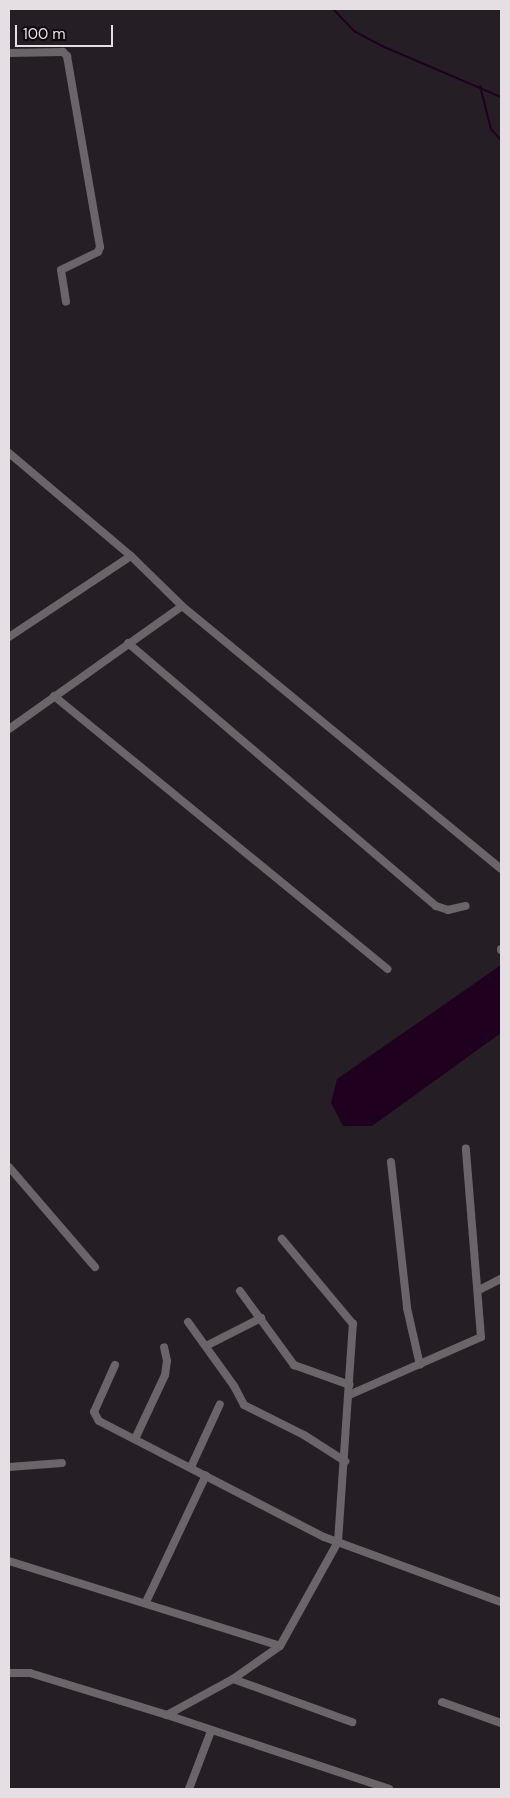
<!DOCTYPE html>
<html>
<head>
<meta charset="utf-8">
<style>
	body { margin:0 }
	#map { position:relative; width:510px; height:1798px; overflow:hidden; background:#261e25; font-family:"DM Sans",sans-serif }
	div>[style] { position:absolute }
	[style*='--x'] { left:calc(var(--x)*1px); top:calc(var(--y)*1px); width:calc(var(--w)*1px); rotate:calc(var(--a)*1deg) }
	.water>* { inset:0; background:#1f001f }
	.stream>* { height:2px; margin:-1px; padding:0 1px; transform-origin:1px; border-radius:1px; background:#1f001f }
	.minor>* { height:8px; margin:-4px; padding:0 4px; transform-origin:4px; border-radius:4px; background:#696569 }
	span { translate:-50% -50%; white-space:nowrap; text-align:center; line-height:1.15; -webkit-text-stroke:4px #0d090c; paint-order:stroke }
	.frame { position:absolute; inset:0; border:10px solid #e5dfe4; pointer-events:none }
	.scale { position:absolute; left:15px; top:25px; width:98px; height:22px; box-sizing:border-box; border:2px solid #e5dfe4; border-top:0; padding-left:6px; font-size:15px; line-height:18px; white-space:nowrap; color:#e5dfe4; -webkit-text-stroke:4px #0d090c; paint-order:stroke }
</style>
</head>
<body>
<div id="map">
	<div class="water">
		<i style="clip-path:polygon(501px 965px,501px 1033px,372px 1126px,343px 1126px,331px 1103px,337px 1079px)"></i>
	</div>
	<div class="stream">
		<i style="--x:333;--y:9;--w:30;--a:46"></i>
		<i style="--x:354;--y:31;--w:32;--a:28"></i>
		<i style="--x:382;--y:46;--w:129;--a:23.2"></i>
		<i style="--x:480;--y:86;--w:44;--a:75.7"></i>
		<i style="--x:491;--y:129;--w:15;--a:48"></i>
	</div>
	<div class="minor">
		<i style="--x:9;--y:53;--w:54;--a:-1.1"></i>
		<i style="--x:63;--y:52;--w:6;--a:45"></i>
		<i style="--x:67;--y:56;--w:194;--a:80.2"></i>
		<i style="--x:100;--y:247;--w:5;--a:112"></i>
		<i style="--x:98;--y:252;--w:41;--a:154.1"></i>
		<i style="--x:61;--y:270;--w:32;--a:81"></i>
		<i style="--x:9;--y:453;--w:160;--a:40.2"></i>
		<i style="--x:131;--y:556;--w:71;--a:44.4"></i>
		<i style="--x:182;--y:606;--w:413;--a:39.5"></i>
		<i style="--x:9;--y:637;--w:146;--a:-33.6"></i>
		<i style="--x:128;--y:643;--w:405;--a:40.5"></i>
		<i style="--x:436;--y:906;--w:13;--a:18"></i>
		<i style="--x:448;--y:910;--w:18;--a:-13"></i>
		<i style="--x:54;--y:696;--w:431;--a:39.3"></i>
		<i style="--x:9;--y:729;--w:212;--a:-35.4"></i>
		<i style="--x:501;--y:950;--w:1;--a:-90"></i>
		<i style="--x:391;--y:1162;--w:147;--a:83.7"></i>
		<i style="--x:407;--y:1308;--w:58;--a:77.2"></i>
		<i style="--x:9;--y:1167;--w:132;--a:49.3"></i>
		<i style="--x:479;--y:1290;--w:25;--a:-27"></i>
		<i style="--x:240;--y:1291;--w:92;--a:53.9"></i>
		<i style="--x:294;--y:1365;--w:59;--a:19.7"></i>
		<i style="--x:188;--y:1322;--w:79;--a:54.3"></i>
		<i style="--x:234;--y:1386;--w:21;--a:62"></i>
		<i style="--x:244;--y:1405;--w:67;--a:26.6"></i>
		<i style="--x:304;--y:1435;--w:49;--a:32.4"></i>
		<i style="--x:206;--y:1346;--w:62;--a:-27"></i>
		<i style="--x:115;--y:1365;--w:51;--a:114.1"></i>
		<i style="--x:94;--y:1412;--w:10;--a:61"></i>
		<i style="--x:99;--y:1421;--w:253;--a:27.3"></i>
		<i style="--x:324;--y:1537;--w:189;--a:20.2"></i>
		<i style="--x:349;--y:1395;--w:144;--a:-23.7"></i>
		<i style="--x:481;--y:1337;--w:189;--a:-94.6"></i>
		<i style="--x:135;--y:1439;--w:71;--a:-64.9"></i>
		<i style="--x:165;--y:1375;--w:14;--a:-82"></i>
		<i style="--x:167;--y:1361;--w:14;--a:-102"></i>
		<i style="--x:9;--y:1467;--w:53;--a:-4.3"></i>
		<i style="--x:191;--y:1467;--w:69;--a:-65.3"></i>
		<i style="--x:9;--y:1561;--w:284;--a:17.4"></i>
		<i style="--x:146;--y:1602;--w:140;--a:-64.7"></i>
		<i style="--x:9;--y:1673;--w:21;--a:0"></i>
		<i style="--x:30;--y:1673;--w:143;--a:17"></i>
		<i style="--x:167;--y:1715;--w:234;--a:18.4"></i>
		<i style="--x:233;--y:1679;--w:127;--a:19.9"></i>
		<i style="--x:442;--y:1702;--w:63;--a:19.6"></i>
		<i style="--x:167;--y:1715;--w:75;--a:-28.6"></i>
		<i style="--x:233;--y:1679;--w:57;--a:-35.1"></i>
		<i style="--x:280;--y:1646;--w:119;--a:-60.9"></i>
		<i style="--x:338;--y:1542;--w:219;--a:-86.1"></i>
		<i style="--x:353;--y:1324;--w:111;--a:-129.9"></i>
		<i style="--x:189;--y:1789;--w:62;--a:-69.2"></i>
	</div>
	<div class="frame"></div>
	<div class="scale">100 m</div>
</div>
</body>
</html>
